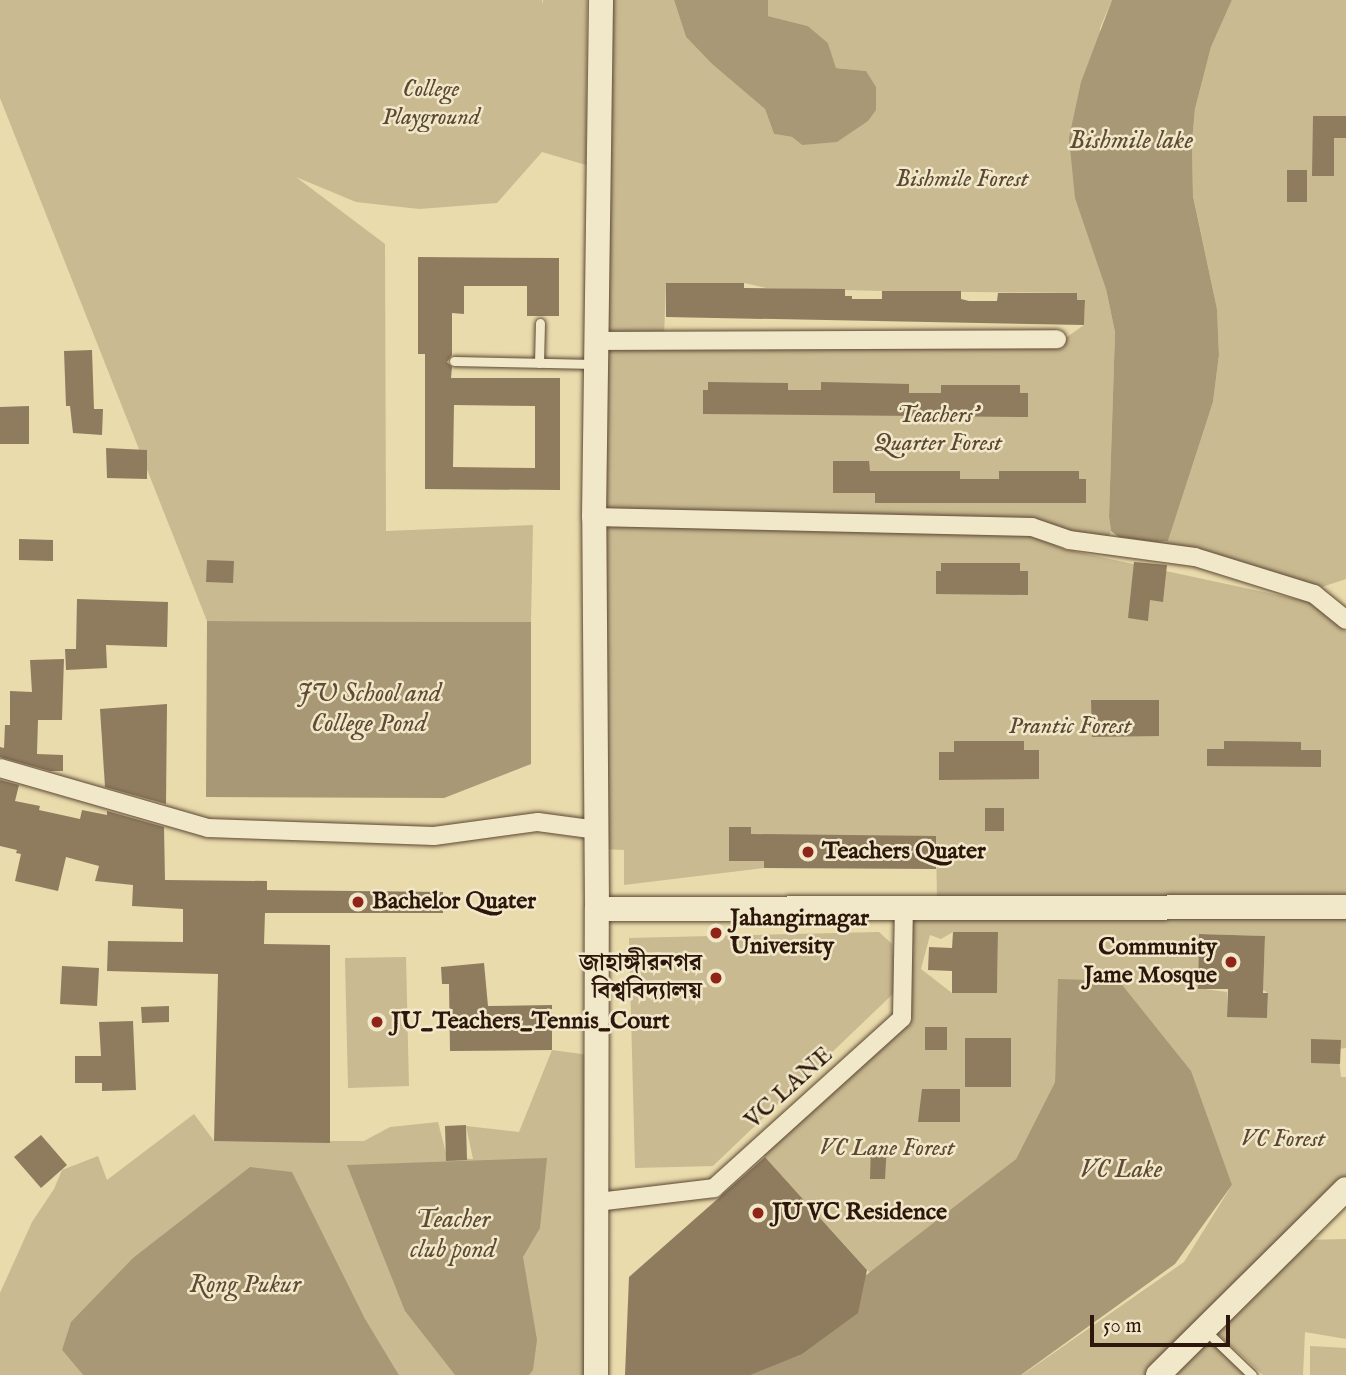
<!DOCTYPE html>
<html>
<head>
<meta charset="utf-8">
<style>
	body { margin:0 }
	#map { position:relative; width:1346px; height:1375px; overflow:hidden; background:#e9dbac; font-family:"IM FELL English","Noto Serif Bengali",serif }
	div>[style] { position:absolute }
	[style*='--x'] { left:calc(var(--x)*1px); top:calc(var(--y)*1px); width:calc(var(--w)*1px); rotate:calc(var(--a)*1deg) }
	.green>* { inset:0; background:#c9ba91 }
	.water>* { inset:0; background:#a99875 }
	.building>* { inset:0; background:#8f7c5f }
	.roads { filter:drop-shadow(0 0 2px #5c4733) drop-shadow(0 0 2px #5c4733) }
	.lane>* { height:9px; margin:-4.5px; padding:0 4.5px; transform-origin:4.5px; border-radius:4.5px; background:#f1e8c9 }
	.street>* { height:18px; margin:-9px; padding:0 9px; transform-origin:9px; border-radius:9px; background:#f1e8c9 }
	.secondary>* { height:24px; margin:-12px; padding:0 12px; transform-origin:12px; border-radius:12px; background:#f1e8c9 }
	.dots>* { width:19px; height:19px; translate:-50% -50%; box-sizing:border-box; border:4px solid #f1e8c9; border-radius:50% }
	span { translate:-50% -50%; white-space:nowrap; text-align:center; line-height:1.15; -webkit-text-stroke:5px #f1e8c9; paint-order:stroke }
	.park-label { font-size:24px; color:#5c4733; font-style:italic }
	.poi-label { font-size:24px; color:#2d160b; font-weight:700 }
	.left { translate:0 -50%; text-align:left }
	.right { translate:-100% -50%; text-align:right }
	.street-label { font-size:24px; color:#2d160b }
	.water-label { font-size:26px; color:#5f4a35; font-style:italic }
	.scale { position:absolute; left:1090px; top:1315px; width:140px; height:32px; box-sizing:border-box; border:4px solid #2d160b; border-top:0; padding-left:9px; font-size:21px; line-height:24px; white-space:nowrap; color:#2d160b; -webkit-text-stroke:5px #f1e8c9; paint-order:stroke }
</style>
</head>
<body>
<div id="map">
	<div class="green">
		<i style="clip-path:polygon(0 0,542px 0,542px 5px,543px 0,587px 0,586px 165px,542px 152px,497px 203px,419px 209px,356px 202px,296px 177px,385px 244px,386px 531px,533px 525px,531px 622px,207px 621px,0 98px)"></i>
		<i style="clip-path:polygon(601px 0,674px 0,686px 37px,712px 64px,765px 109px,774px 134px,792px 137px,802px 145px,866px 71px,836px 68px,828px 43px,808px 26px,768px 16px,768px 0,1112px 0,1100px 28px,1106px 289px,1115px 332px,1109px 517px,1111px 531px,1106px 545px,1033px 526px,1018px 517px,596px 515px,600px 344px,1057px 344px,1084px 325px,1085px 301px,1077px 300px,1077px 293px,882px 291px,766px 288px,744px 283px,666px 284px,664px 336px,597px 341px)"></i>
		<i style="clip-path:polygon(1232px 0,1346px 0,1346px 579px,1322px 587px,1156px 542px,1168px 541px,1213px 402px,1219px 355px,1217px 309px,1193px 195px,1192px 142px,1195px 109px,1211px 47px)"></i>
		<i style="clip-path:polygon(858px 520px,1013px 525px,1063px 549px,1310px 602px,1346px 632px,1346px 894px,937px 902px,936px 837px,764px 868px,624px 885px,624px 850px,603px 849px,598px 523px,628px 527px)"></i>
		<i style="clip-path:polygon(evenodd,1346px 912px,1346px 1048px,1338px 1049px,1341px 1077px,1346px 1077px,1346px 1176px,1146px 1375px,1022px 1375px,1184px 1262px,1232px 1185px,1059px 980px,1055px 1082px,1016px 1159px,870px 1273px,758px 1149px,902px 1018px,904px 916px,1346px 912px,953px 932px,998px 932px,997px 992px,952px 993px,921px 969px,930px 935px,941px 939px,953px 932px,1346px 912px,1199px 934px,1265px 936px,1263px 990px,1268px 993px,1267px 1017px,1227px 1016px,1227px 992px,1198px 988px,1199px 934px,1346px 912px,965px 1038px,1011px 1038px,1011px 1087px,965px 1087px,965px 1038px)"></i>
		<i style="clip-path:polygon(879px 932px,892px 944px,896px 991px,713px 1166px,635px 1168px,629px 938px)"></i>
		<i style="clip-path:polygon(406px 957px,409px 1086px,348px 1088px,345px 958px)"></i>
		<i style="clip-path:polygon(552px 1050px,589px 1055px,596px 1375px,399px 1375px,364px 1317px,62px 1350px,83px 1375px,0 1375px,0 1293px,32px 1222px,54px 1189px,62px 1170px,98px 1156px,107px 1180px,194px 1114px,214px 1141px,364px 1141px,390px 1127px,438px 1122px,447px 1157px,473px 1159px,466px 1126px,519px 1132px)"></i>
		<i style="clip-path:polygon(1346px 1239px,1346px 1339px,1305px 1332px,1303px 1375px,1263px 1375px,1215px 1331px,1305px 1240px)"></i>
		<i style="clip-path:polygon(1204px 1329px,1252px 1375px,1158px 1375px)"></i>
		<i style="clip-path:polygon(1310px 1346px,1346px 1348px,1346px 1375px,1310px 1375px)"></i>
	</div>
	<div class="water">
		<i style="clip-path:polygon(674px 0,768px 0,768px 16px,808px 26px,828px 43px,836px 68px,866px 71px,876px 87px,876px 110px,868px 121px,837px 142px,802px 145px,792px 137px,774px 134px,765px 109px,712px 64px,686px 37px)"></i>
		<i style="clip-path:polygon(1112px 0,1232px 0,1211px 47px,1195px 109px,1192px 142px,1193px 196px,1217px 309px,1219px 355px,1213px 402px,1168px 541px,1156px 542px,1119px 537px,1111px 531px,1109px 517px,1115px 332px,1106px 289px,1075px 198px,1069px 138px,1081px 82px)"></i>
		<i style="clip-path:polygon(207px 621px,531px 622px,531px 764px,444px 798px,206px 797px)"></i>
		<i style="clip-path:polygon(1058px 979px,1119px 981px,1191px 1071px,1232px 1185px,1175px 1264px,1021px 1375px,737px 1375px,1016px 1159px,1055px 1082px)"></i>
		<i style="clip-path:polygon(547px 1158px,540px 1228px,523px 1257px,537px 1340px,533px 1370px,529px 1375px,455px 1375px,405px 1311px,347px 1165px)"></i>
		<i style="clip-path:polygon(250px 1167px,292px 1172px,364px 1317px,399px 1375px,83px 1375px,62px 1350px,71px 1322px,133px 1258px)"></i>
	</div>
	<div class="building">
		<i style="clip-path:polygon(1313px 116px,1346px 116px,1346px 138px,1334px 138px,1334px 176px,1312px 176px)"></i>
		<i style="clip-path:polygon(1287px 170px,1307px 170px,1307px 202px,1287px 202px)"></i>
		<i style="clip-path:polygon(evenodd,418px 257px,559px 258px,559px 316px,527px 316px,527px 286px,464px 286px,464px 314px,452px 313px,452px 355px,447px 362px,452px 367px,451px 378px,560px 378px,560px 490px,425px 489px,425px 354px,418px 354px,418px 257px,454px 405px,535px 406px,535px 468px,453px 467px,454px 405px)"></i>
		<i style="clip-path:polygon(666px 283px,744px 283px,744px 288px,845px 289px,845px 296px,852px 296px,852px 299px,882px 299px,882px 291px,961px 291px,961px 299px,969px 301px,997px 301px,998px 293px,1077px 293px,1077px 300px,1085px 300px,1084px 325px,666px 317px)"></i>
		<i style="clip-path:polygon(92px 350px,94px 409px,103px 409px,102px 435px,73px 433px,70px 406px,66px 406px,64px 351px)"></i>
		<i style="clip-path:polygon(708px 382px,788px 383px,788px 390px,821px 390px,821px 382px,909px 384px,909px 393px,941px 393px,941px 385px,1020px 385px,1020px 393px,1028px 393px,1028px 417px,703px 414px,703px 390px,708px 390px)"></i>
		<i style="clip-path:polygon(29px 406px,29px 444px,0 444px,0 407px)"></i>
		<i style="clip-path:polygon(106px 448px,147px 450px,147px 479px,107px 478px)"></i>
		<i style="clip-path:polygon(833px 461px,869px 461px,870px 471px,960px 471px,960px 479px,999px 479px,999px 471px,1079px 471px,1079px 479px,1086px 479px,1086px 503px,875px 503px,875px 493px,833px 493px)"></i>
		<i style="clip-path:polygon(19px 539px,53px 540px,53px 561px,19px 560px)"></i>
		<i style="clip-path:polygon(207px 560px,234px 561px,233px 583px,206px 582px)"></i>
		<i style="clip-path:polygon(1134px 562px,1167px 565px,1163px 602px,1150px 600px,1148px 621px,1128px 618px)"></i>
		<i style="clip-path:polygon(941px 563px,1020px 563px,1020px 571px,1028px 571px,1028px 595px,936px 594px,936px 571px,941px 571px)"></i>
		<i style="clip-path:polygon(77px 599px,168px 602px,167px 647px,106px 645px,107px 668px,66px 670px,65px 649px,76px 649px)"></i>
		<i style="clip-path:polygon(64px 659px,62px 720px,38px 720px,37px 754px,63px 755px,63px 771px,50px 771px,0 757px,0 747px,4px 748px,5px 725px,10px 725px,10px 691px,32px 692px,30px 660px)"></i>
		<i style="clip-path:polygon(1091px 700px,1159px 700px,1159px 736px,1092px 737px)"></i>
		<i style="clip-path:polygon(167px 704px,166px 804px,105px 787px,100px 709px)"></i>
		<i style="clip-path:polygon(954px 741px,1024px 741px,1024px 750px,1039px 750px,1039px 779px,939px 780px,939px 752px,954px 752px)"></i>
		<i style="clip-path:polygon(1224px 741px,1301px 742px,1301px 750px,1321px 750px,1321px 767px,1207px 766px,1207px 749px,1224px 749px)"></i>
		<i style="clip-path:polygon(0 780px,19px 785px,15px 801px,40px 806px,39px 810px,80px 819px,82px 810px,107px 815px,107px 811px,164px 827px,165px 880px,267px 881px,267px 890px,443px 892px,443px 913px,265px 913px,264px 944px,330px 945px,330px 1143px,214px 1141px,218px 974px,107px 971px,108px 941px,183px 942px,183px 909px,132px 906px,133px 885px,95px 881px,99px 866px,66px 857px,58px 891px,15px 881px,21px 854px,16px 853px,17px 850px,0 846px)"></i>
		<i style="clip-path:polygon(985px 808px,1004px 808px,1004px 831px,985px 831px)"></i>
		<i style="clip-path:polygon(729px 827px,751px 827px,751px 834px,936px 836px,936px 869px,764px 868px,764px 861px,729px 861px)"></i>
		<i style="clip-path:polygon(953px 932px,998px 932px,997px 993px,952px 993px,952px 971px,928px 970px,929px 947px,952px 948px)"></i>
		<i style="clip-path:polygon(1199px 934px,1265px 936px,1263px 993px,1268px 993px,1267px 1018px,1227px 1017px,1228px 989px,1198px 989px)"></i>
		<i style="clip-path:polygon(484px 963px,488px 1006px,552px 1005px,552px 1050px,450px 1051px,449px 984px,442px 984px,441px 967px)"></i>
		<i style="clip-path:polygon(62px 966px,99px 968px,97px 1006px,60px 1004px)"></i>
		<i style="clip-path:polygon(169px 1006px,169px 1022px,142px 1023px,141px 1007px)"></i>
		<i style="clip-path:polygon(133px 1021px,136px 1090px,102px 1091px,102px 1083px,75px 1083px,75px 1056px,101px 1056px,99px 1022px)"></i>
		<i style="clip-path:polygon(925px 1027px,947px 1027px,947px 1050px,925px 1050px)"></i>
		<i style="clip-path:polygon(965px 1038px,1011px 1038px,1011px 1087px,965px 1087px)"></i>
		<i style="clip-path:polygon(1311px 1039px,1341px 1040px,1340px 1064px,1311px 1063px)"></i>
		<i style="clip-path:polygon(922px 1089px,960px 1089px,960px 1122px,918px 1122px)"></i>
		<i style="clip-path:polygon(466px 1125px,467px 1160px,446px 1161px,445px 1126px)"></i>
		<i style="clip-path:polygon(41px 1135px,67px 1165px,41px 1188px,14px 1157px)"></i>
		<i style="clip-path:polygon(871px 1144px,887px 1144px,885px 1179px,870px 1179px)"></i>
		<i style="clip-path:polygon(765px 1157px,867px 1270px,858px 1313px,802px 1354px,750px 1375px,625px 1375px,629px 1277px)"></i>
	</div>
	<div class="roads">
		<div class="lane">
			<i style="--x:454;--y:361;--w:141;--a:1.2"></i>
			<i style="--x:539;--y:363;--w:40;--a:-88.6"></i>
			<i style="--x:1205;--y:1330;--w:65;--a:43.8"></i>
		</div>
		<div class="street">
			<i style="--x:597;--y:341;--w:460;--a:-0.2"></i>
			<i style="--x:594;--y:517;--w:438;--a:1.3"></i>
			<i style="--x:1032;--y:527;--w:39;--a:19"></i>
			<i style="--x:1069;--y:540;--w:127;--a:7.7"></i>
			<i style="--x:1195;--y:557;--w:125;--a:17.3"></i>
			<i style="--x:1314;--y:594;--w:41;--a:39.1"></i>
			<i style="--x:0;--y:768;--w:216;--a:16.1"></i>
			<i style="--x:208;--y:828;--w:226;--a:2"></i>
			<i style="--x:434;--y:836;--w:105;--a:-7.7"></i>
			<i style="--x:538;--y:822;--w:60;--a:7.7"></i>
			<i style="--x:597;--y:1202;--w:118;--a:-6.8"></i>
			<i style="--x:714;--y:1188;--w:253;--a:-42.1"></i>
			<i style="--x:902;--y:1018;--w:110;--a:-89"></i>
		</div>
		<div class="secondary">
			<i style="--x:597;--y:909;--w:392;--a:-90.4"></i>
			<i style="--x:594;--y:517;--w:517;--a:-89.22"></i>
			<i style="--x:596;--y:1375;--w:466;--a:-89.9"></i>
			<i style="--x:597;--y:909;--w:749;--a:-0.15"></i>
			<i style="--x:1158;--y:1375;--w:264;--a:-44.7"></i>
		</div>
	</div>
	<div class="dots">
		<i style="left:808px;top:852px;background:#8f2418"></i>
		<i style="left:358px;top:902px;background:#8f2418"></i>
		<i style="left:716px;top:933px;background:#8f2418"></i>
		<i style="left:1231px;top:962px;background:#8f2418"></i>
		<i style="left:716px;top:978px;background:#8f2418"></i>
		<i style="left:377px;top:1022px;background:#8f2418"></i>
		<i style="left:758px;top:1213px;background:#8f2418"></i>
	</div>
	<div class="park-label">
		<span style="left:431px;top:104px">College<br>Playground</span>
		<span style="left:962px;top:180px">Bishmile Forest</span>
		<span style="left:938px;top:430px">Teachers'<br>Quarter Forest</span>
		<span style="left:1070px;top:727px">Prantic Forest</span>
		<span style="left:1283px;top:1140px">VC Forest</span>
		<span style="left:887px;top:1149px">VC Lane Forest</span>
	</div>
	<div class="poi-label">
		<span class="left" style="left:822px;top:852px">Teachers Quater</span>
		<span class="left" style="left:372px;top:902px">Bachelor Quater</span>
		<span class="left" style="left:730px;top:933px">Jahangirnagar<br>University</span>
		<span class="right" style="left:1217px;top:962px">Community<br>Jame Mosque</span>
		<span class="right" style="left:702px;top:978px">জাহাঙ্গীরনগর<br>বিশ্ববিদ্যালয়</span>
		<span class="left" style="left:391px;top:1022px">JU_Teachers_Tennis_Court</span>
		<span class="left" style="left:772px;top:1213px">JU VC Residence</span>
	</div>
	<div class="street-label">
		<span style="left:789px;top:1088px;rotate:-42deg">VC LANE</span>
	</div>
	<div class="water-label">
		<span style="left:1131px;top:141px">Bishmile lake</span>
		<span style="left:369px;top:709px">JU School and<br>College Pond</span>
		<span style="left:1121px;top:1170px">VC Lake</span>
		<span style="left:453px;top:1235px">Teacher<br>club pond</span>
		<span style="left:245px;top:1285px">Rong Pukur</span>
	</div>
	<div class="scale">50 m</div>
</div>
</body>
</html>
